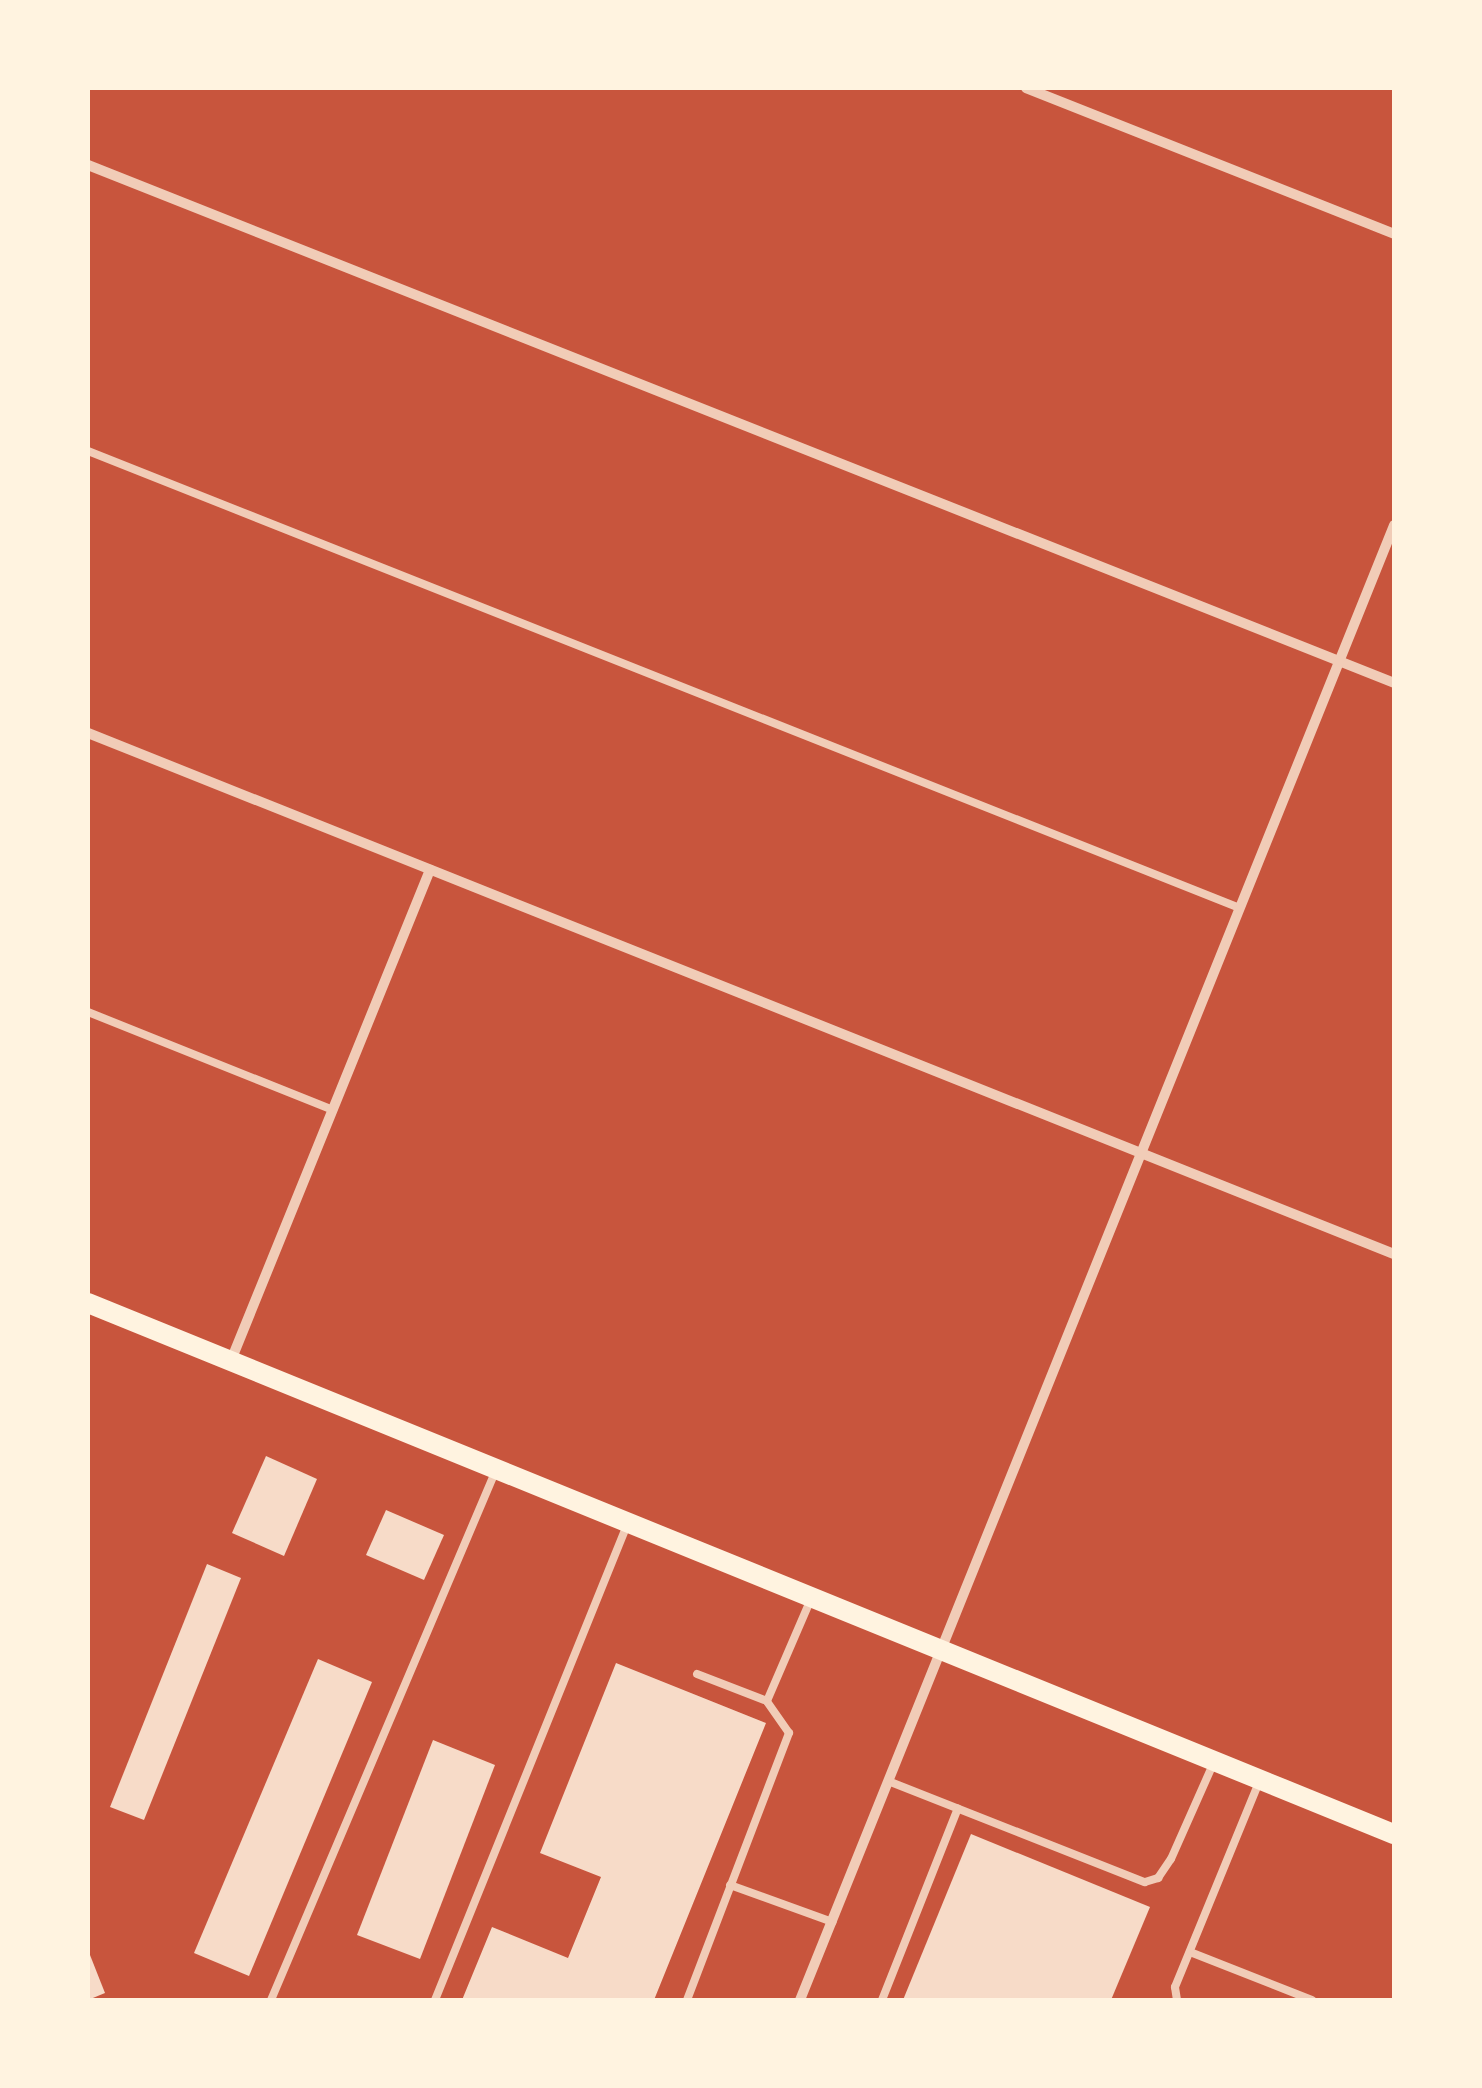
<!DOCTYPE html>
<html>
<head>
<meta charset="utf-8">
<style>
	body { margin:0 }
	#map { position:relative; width:1482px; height:2088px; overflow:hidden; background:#c8553d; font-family:Rubik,sans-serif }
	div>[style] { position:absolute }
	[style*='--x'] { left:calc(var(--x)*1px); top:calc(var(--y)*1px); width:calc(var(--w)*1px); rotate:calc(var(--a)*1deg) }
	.building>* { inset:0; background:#f7dbc8 }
	.service>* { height:8px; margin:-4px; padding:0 4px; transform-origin:4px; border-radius:4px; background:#f1ccb7 }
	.minor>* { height:10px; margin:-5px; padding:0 5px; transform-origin:5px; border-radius:5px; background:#f1ccb7 }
	.secondary>* { height:20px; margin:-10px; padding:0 10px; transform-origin:10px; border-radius:10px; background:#fff3e0 }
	span { translate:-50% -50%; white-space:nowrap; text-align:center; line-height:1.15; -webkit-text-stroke:10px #fff3e0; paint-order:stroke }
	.frame { position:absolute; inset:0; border:90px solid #fff3e0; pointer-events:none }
</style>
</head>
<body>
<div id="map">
	<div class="building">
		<i style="clip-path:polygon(266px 1456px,317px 1479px,284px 1556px,232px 1533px)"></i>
		<i style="clip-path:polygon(386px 1510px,444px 1535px,424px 1580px,366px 1555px)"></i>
		<i style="clip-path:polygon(207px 1564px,241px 1578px,144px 1820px,110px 1807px)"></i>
		<i style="clip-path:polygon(318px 1659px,372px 1682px,249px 1976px,194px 1953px)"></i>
		<i style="clip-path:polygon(616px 1663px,766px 1723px,654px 2000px,462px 2000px,492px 1927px,568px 1958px,601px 1877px,540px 1853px)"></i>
		<i style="clip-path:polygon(433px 1740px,495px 1765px,420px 1959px,357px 1935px)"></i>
		<i style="clip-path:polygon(971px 1834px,1150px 1907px,1111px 2000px,903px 2000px)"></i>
		<i style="clip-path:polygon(88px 1950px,105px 1993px,88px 2000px)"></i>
	</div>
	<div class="service">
		<i style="--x:88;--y:451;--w:1239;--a:21.64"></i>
		<i style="--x:88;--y:1012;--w:264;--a:21.8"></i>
		<i style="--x:767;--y:1701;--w:109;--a:-66.7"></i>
		<i style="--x:888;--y:1781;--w:276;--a:21.5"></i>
		<i style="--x:1145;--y:1882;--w:14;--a:-17"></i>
		<i style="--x:1158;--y:1878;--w:23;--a:-56"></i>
		<i style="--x:1171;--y:1859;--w:104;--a:-66.1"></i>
		<i style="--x:730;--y:1885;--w:109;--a:19.9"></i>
		<i style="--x:1190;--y:1952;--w:131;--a:21.5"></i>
		<i style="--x:271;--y:2000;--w:576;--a:-67"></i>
		<i style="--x:435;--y:2000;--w:512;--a:-67.99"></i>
		<i style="--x:687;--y:2000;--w:286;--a:-69.1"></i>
		<i style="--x:789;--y:1733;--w:39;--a:-125"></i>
		<i style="--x:767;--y:1701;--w:75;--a:-158.9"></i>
		<i style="--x:882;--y:2000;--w:206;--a:-68.4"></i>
		<i style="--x:1177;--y:2000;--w:13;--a:-99"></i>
		<i style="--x:1175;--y:1987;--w:222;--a:-67.7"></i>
	</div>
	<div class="minor">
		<i style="--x:1026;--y:88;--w:396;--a:21.6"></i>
		<i style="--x:88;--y:165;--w:1405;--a:21.63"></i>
		<i style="--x:88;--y:733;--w:1406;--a:21.75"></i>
		<i style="--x:232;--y:1358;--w:527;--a:-67.92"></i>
		<i style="--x:800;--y:2000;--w:1590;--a:-68.06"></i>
	</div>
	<div class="secondary">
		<i style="--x:88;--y:1303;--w:1410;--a:22.13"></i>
	</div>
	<div class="frame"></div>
</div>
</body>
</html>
